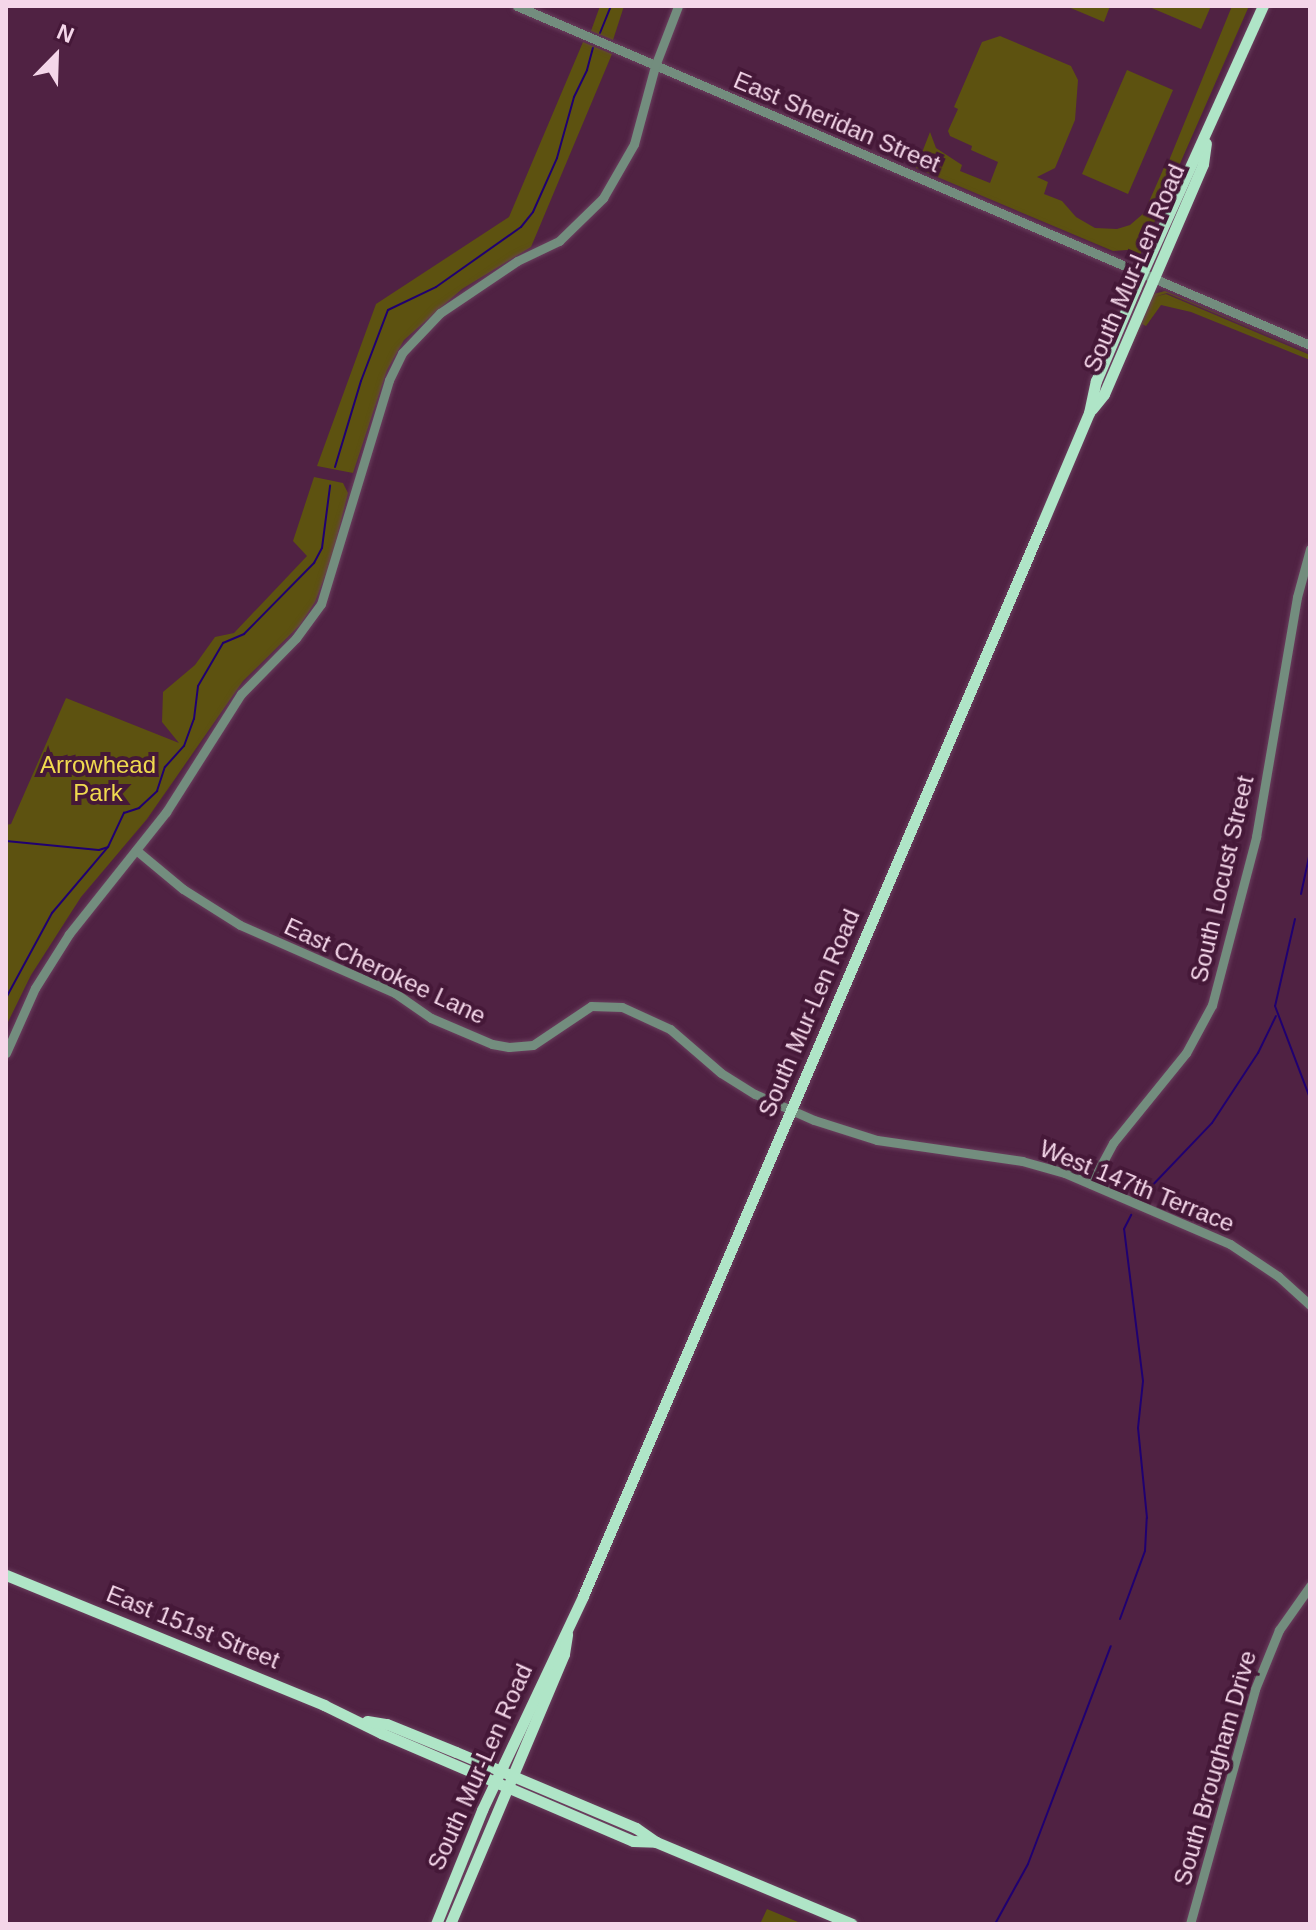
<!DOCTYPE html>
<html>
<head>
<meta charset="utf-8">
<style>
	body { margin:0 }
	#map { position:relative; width:1316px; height:1930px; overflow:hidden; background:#502243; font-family:Arial,sans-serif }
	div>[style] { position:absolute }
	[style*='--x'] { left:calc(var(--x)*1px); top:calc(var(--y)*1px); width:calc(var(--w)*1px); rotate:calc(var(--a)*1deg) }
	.green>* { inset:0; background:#5d5210 }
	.stream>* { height:2px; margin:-1px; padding:0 1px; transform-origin:1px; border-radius:1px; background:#200071 }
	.roads { filter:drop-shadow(0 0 2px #6a3f5e) drop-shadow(0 0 2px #6a3f5e) }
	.minor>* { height:9px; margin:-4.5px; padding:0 4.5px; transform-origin:4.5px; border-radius:4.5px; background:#738d7e }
	.major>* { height:11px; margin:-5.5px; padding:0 5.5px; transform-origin:5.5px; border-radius:5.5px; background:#afe5c7 }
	span { translate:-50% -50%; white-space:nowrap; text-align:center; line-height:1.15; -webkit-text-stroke:8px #451838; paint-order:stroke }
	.street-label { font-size:24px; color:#f4d6e9 }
	.park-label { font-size:24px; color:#f0da4f }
	.frame { position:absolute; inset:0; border:8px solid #f4d6e9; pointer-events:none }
	.north { position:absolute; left:16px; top:16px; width:80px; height:80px; -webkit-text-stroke:6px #451838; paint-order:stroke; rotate:23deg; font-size:22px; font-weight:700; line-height:32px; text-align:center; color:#f4d6e9 }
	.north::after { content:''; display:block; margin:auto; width:28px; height:36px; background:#f4d6e9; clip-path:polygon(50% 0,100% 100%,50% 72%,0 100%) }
</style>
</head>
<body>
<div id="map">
	<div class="green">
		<i style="clip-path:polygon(600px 6px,624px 6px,613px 40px,591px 31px)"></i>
		<i style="clip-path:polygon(1066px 6px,1110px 6px,1104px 22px)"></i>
		<i style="clip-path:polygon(1147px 6px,1211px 6px,1201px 29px)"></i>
		<i style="clip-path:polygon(1232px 6px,1249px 6px,1140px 255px,1127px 250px,1113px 251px,916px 168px,930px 132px,936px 148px,962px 165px,960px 171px,990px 183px,998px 162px,971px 150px,972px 146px,950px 136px,948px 131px,958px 109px,954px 107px,982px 42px,1000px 36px,1071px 66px,1078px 80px,1075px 120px,1055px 168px,1037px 177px,1048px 182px,1044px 194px,1062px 201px,1076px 217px,1095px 228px,1117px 229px,1130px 225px,1144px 213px,1166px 163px,1168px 163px)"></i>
		<i style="clip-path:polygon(583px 42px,612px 54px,531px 247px,462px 289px,404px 340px,387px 370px,353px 473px,317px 466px,376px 304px,509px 217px)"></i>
		<i style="clip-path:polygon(1127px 70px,1173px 90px,1128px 194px,1082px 174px)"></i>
		<i style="clip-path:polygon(1165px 291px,1310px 353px,1167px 293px,1154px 297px,1166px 294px,1310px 355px,1310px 360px,1191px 312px,1161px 305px,1146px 326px,1142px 324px,1132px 347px,1153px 294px)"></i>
		<i style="clip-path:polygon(314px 477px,343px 483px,348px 493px,331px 561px,315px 602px,300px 625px,243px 681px,147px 819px,81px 897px,31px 975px,6px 1026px,6px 825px,11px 824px,66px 698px,179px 743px,162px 722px,163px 692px,195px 665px,215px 637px,234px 633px,307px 556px,293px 541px)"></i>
		<i style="clip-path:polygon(767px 1909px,798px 1922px,804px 1924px,760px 1924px)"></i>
	</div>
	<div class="stream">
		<i style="--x:600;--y:33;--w:29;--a:-68"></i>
		<i style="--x:335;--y:467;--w:90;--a:-73.2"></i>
		<i style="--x:361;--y:381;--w:76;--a:-69.2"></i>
		<i style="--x:388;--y:310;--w:53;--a:-25.6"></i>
		<i style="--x:436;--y:287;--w:104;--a:-35.2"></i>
		<i style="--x:521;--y:227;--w:19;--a:-51"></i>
		<i style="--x:533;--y:212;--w:59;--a:-66"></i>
		<i style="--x:557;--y:158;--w:63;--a:-74.4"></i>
		<i style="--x:574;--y:97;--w:30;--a:-64"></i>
		<i style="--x:587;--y:70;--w:23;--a:-75"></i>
		<i style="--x:6;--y:841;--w:93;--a:5.5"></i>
		<i style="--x:99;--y:850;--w:9;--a:-18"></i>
		<i style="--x:1301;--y:894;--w:43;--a:-77.9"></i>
		<i style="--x:1295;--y:919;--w:89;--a:102.9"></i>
		<i style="--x:1275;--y:1006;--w:98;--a:69.2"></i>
		<i style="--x:6;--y:998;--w:97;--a:-61.6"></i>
		<i style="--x:52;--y:913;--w:87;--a:-49.7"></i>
		<i style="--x:108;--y:847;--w:38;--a:-65"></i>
		<i style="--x:124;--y:813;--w:16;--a:-18"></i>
		<i style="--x:139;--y:808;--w:25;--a:-43"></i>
		<i style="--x:157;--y:791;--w:25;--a:-72"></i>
		<i style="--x:165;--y:767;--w:28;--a:-48"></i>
		<i style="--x:184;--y:746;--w:29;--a:-70"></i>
		<i style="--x:194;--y:719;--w:33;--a:-83"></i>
		<i style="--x:198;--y:686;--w:50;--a:-59.8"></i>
		<i style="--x:223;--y:643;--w:23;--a:-23"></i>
		<i style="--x:244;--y:634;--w:100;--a:-45.4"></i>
		<i style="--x:314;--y:563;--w:17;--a:-62"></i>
		<i style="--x:322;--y:548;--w:63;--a:-82.6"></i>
		<i style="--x:1146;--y:1192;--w:95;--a:-46.3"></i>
		<i style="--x:1212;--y:1123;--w:84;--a:-56.7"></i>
		<i style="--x:1258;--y:1053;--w:41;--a:-64.1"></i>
		<i style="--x:1120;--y:1619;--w:72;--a:-69.8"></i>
		<i style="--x:1145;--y:1551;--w:33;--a:-87"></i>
		<i style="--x:1147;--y:1518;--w:90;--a:-95.7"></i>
		<i style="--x:1138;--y:1428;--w:47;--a:-83.9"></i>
		<i style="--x:1143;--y:1381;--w:153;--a:-97.1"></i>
		<i style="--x:1124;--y:1229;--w:16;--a:-63"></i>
		<i style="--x:995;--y:1924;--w:68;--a:-61.2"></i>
		<i style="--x:1028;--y:1864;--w:233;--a:-69.2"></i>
	</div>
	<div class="roads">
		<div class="minor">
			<i style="--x:517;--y:6;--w:862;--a:23.15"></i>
			<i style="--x:136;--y:850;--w:61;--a:39.7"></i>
			<i style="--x:183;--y:889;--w:67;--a:32.3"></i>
			<i style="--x:240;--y:925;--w:169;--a:23.7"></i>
			<i style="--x:395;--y:993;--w:44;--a:34.8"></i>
			<i style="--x:431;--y:1018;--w:66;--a:23.1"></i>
			<i style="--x:492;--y:1044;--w:17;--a:10"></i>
			<i style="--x:509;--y:1047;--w:24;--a:-5"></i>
			<i style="--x:533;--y:1045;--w:70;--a:-33.9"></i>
			<i style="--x:591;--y:1006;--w:31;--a:2"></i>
			<i style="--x:622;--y:1007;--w:53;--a:24.6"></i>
			<i style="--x:670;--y:1029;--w:67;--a:40.8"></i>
			<i style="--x:721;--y:1073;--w:40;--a:32"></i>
			<i style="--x:755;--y:1094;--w:64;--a:23.8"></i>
			<i style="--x:814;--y:1120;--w:66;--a:17.6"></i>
			<i style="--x:877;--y:1140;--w:147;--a:8.2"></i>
			<i style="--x:1022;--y:1161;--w:45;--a:15.6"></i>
			<i style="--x:1065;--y:1173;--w:180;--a:23.3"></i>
			<i style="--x:1230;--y:1244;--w:58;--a:33.7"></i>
			<i style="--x:1278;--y:1276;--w:43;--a:42.2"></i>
			<i style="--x:6;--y:1053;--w:71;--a:-66"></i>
			<i style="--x:35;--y:988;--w:64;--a:-57.8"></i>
			<i style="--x:69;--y:934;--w:156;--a:-51.5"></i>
			<i style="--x:166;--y:812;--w:140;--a:-57.6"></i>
			<i style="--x:241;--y:694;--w:78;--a:-45.5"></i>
			<i style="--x:296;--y:638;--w:42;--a:-53.7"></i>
			<i style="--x:321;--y:604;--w:234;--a:-73.1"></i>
			<i style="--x:389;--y:380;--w:30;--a:-64"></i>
			<i style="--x:402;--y:353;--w:55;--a:-46.5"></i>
			<i style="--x:440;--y:313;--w:93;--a:-34"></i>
			<i style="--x:517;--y:261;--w:47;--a:-25.5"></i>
			<i style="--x:559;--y:241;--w:62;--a:-44.3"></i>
			<i style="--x:603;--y:198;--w:62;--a:-60.1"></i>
			<i style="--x:634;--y:144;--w:81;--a:-74.9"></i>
			<i style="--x:655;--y:66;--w:64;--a:-69"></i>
			<i style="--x:1091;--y:1184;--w:47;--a:-61.8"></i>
			<i style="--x:1113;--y:1143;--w:116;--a:-51"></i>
			<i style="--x:1186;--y:1053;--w:55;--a:-61.6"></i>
			<i style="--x:1212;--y:1005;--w:174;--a:-75.3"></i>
			<i style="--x:1256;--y:837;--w:243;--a:-80.3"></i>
			<i style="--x:1297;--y:597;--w:50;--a:-74.8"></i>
			<i style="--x:1190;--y:1924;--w:244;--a:-74.5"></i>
			<i style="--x:1255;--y:1689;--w:64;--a:-67.9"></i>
			<i style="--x:1279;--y:1630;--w:54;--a:-54.8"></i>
		</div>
		<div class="major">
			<i style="--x:1092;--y:409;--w:19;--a:-51"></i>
			<i style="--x:1104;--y:394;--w:250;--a:-66.7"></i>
			<i style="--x:1203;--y:164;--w:21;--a:-82"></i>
			<i style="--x:6;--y:1575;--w:344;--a:22.2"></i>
			<i style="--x:324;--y:1705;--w:64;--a:26.2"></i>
			<i style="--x:381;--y:1733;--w:274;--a:23.2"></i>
			<i style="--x:633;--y:1841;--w:23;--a:2"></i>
			<i style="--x:367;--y:1721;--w:20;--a:9"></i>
			<i style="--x:387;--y:1724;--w:74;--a:22.1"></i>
			<i style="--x:456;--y:1752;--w:195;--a:22.9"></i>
			<i style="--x:636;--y:1828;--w:24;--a:35"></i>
			<i style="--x:656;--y:1842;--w:212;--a:22.7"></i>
			<i style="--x:436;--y:1924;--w:123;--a:-68"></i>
			<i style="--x:482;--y:1810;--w:237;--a:-64.7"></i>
			<i style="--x:583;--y:1596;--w:1166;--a:-66.82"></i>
			<i style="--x:1042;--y:524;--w:121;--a:-67.1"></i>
			<i style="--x:1089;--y:413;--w:33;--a:-78"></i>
			<i style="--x:1096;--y:381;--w:100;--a:-67"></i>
			<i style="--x:1135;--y:289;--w:311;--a:-65.7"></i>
			<i style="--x:450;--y:1924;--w:293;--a:-67.1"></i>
			<i style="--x:564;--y:1654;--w:20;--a:-81"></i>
		</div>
	</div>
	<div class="street-label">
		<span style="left:837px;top:122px;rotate:23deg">East Sheridan Street</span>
		<span style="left:1134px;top:268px;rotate:-67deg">South Mur-Len Road</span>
		<span style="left:1222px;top:879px;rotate:-77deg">South Locust Street</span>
		<span style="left:385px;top:971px;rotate:25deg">East Cherokee Lane</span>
		<span style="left:809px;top:1013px;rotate:-67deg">South Mur-Len Road</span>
		<span style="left:1137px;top:1186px;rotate:22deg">West 147th Terrace</span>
		<span style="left:193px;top:1627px;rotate:22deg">East 151st Street</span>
		<span style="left:480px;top:1767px;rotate:-66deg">South Mur-Len Road</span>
		<span style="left:1215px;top:1768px;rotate:-74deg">South Brougham Drive</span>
	</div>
	<div class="park-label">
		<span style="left:98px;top:779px">Arrowhead<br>Park</span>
	</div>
	<div class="frame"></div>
	<div class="north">N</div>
</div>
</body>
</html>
